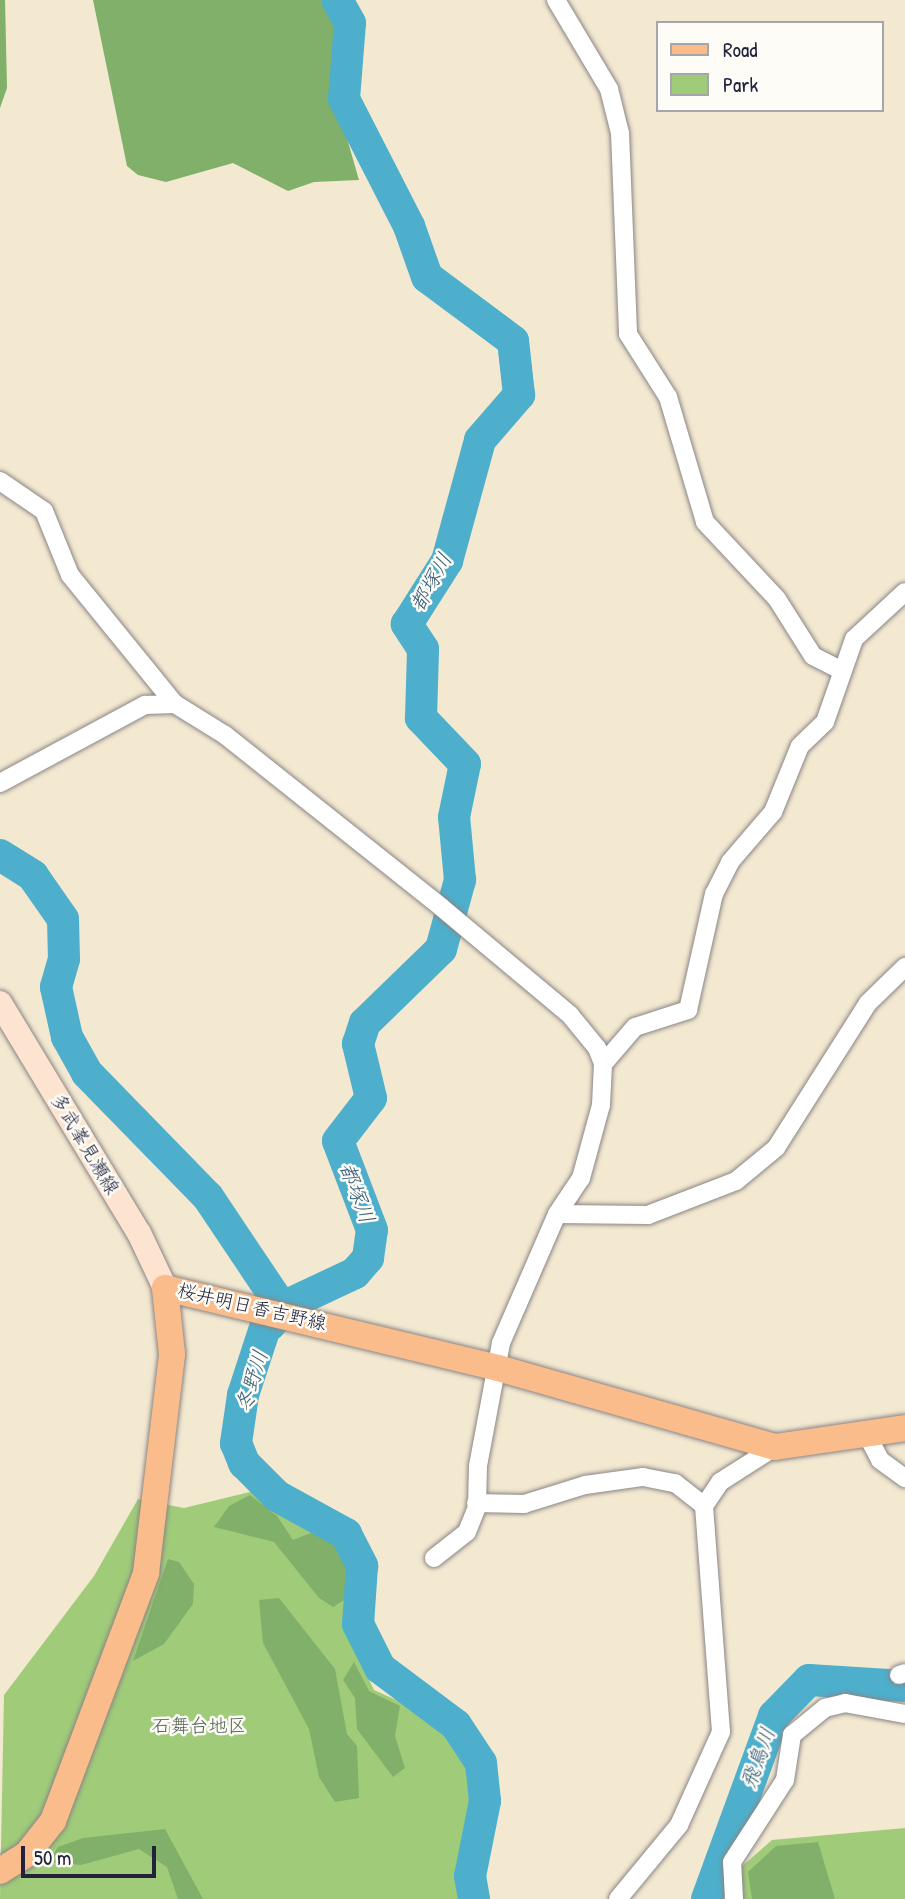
<!DOCTYPE html>
<html>
<head>
<meta charset="utf-8">
<style>
	body { margin:0 }
	#map { position:relative; width:905px; height:1899px; overflow:hidden; background:#f3e8d0; font-family:"Patrick Hand","Klee One",sans-serif }
	div>[style] { position:absolute }
	[style*='--x'] { left:calc(var(--x)*1px); top:calc(var(--y)*1px); width:calc(var(--w)*1px); rotate:calc(var(--a)*1deg) }
	.green>* { inset:0; background:#a0cc79 }
	.forest>* { inset:0; background:#80b069 }
	.river>* { height:32px; margin:-16px; padding:0 16px; transform-origin:16px; border-radius:16px; background:#4dafcc }
	.roads { filter:drop-shadow(0 0 2px #8a8586) drop-shadow(0 0 2px #8a8586) }
	.minor>* { height:18px; margin:-9px; padding:0 9px; transform-origin:9px; border-radius:9px; background:#fff }
	.secondary>* { height:24px; margin:-12px; padding:0 12px; transform-origin:12px; border-radius:12px; background:#fde4d0 }
	.primary>* { height:26px; margin:-13px; padding:0 13px; transform-origin:13px; border-radius:13px; background:#f9bc8a }
	span { translate:-50% -50%; white-space:nowrap; text-align:center; line-height:1.15; -webkit-text-stroke:5px #fdfcf7; paint-order:stroke }
	.street-label { font-size:19px; color:#22223b }
	.park-label { font-size:19px; color:#4e5e51 }
	.water-label { font-size:21px; color:#335a75; font-style:italic }
	.legend { position:absolute; left:656px; top:21px; width:228px; height:91px; box-sizing:border-box; background:#fdfcf7; border:2px solid #a5a5ac; margin:0; padding:9px 12px; list-style:none; font-size:21px; color:#22223b }
	.legend li { display:flex; align-items:center; gap:14px; height:35px }
	.legend b { width:35px; border:2px solid #a5a5ac }
	.scale { position:absolute; left:21px; top:1846px; width:135px; height:32px; box-sizing:border-box; border:4px solid #22223b; border-top:0; padding-left:9px; font-size:21px; line-height:24px; white-space:nowrap; color:#22223b; -webkit-text-stroke:5px #fdfcf7; paint-order:stroke }
</style>
</head>
<body>
<div id="map">
	<div class="green">
		<i style="clip-path:polygon(254px 1491px,281px 1511px,331px 1532px,354px 1560px,349px 1601px,356px 1652px,374px 1690px,423px 1712px,452px 1735px,476px 1768px,477px 1799px,461px 1874px,464px 1899px,0 1899px,4px 1695px,94px 1576px,138px 1499px,184px 1508px)"></i>
		<i style="clip-path:polygon(905px 1828px,905px 1899px,743px 1899px,740px 1868px,772px 1840px)"></i>
	</div>
	<div class="forest">
		<i style="clip-path:polygon(0 0,5px 0,7px 88px,0 108px)"></i>
		<i style="clip-path:polygon(93px 0,335px 0,348px 31px,331px 83px,359px 180px,314px 182px,288px 191px,233px 163px,166px 182px,138px 175px,127px 166px)"></i>
		<i style="clip-path:polygon(250px 1495px,277px 1516px,293px 1540px,316px 1531px,327px 1535px,349px 1561px,344px 1600px,333px 1607px,319px 1598px,274px 1542px,214px 1527px,229px 1506px)"></i>
		<i style="clip-path:polygon(168px 1559px,179px 1562px,194px 1584px,193px 1604px,164px 1644px,133px 1661px)"></i>
		<i style="clip-path:polygon(279px 1598px,335px 1669px,347px 1734px,357px 1746px,359px 1798px,335px 1802px,319px 1777px,309px 1729px,263px 1643px,259px 1600px)"></i>
		<i style="clip-path:polygon(354px 1662px,369px 1691px,400px 1706px,395px 1736px,405px 1768px,393px 1777px,357px 1729px,355px 1698px,343px 1680px)"></i>
		<i style="clip-path:polygon(165px 1829px,203px 1899px,178px 1899px,167px 1867px,139px 1849px,81px 1865px,49px 1862px,58px 1847px,83px 1838px)"></i>
		<i style="clip-path:polygon(818px 1842px,835px 1899px,752px 1899px,748px 1872px,776px 1846px)"></i>
	</div>
	<div class="river">
		<i style="--x:0;--y:855;--w:39;--a:32"></i>
		<i style="--x:33;--y:876;--w:52;--a:55.1"></i>
		<i style="--x:63;--y:919;--w:40;--a:88.6"></i>
		<i style="--x:64;--y:959;--w:29;--a:106"></i>
		<i style="--x:56;--y:987;--w:51;--a:77.6"></i>
		<i style="--x:67;--y:1037;--w:41;--a:60.9"></i>
		<i style="--x:87;--y:1073;--w:173;--a:45.7"></i>
		<i style="--x:208;--y:1197;--w:120;--a:56.2"></i>
		<i style="--x:275;--y:1297;--w:103;--a:108.1"></i>
		<i style="--x:243;--y:1395;--w:49;--a:98.3"></i>
		<i style="--x:236;--y:1443;--w:22;--a:68"></i>
		<i style="--x:244;--y:1463;--w:47;--a:45"></i>
		<i style="--x:277;--y:1496;--w:79;--a:28.8"></i>
		<i style="--x:346;--y:1534;--w:36;--a:63"></i>
		<i style="--x:362;--y:1566;--w:58;--a:93.9"></i>
		<i style="--x:358;--y:1624;--w:49;--a:63.4"></i>
		<i style="--x:380;--y:1668;--w:95;--a:36.9"></i>
		<i style="--x:456;--y:1725;--w:45;--a:56.7"></i>
		<i style="--x:481;--y:1763;--w:38;--a:84"></i>
		<i style="--x:485;--y:1801;--w:76;--a:101.3"></i>
		<i style="--x:470;--y:1876;--w:23;--a:80"></i>
		<i style="--x:270;--y:1325;--w:24;--a:-52"></i>
		<i style="--x:285;--y:1306;--w:77;--a:-25.2"></i>
		<i style="--x:355;--y:1273;--w:20;--a:-49"></i>
		<i style="--x:368;--y:1258;--w:28;--a:-82"></i>
		<i style="--x:372;--y:1230;--w:95;--a:-110.9"></i>
		<i style="--x:338;--y:1141;--w:54;--a:-52.5"></i>
		<i style="--x:371;--y:1098;--w:56;--a:-103.5"></i>
		<i style="--x:358;--y:1044;--w:22;--a:-72"></i>
		<i style="--x:365;--y:1023;--w:106;--a:-44.2"></i>
		<i style="--x:441;--y:949;--w:72;--a:-74.6"></i>
		<i style="--x:460;--y:880;--w:63;--a:-95.4"></i>
		<i style="--x:454;--y:817;--w:54;--a:-78.3"></i>
		<i style="--x:465;--y:764;--w:64;--a:-133.7"></i>
		<i style="--x:421;--y:718;--w:69;--a:-88.3"></i>
		<i style="--x:423;--y:649;--w:30;--a:-123"></i>
		<i style="--x:407;--y:624;--w:75;--a:-57.6"></i>
		<i style="--x:447;--y:561;--w:125;--a:-74.7"></i>
		<i style="--x:480;--y:440;--w:60;--a:-49.1"></i>
		<i style="--x:519;--y:395;--w:54;--a:-96.3"></i>
		<i style="--x:513;--y:341;--w:107;--a:-143.3"></i>
		<i style="--x:427;--y:277;--w:54;--a:-109.4"></i>
		<i style="--x:409;--y:226;--w:143;--a:-117.1"></i>
		<i style="--x:344;--y:99;--w:76;--a:-85.5"></i>
		<i style="--x:350;--y:23;--w:26;--a:-119"></i>
		<i style="--x:707;--y:1899;--w:195;--a:-69.9"></i>
		<i style="--x:774;--y:1716;--w:50;--a:-45.8"></i>
		<i style="--x:809;--y:1680;--w:96;--a:3.6"></i>
	</div>
	<div class="roads">
		<div class="minor">
			<i style="--x:556;--y:0;--w:104;--a:59.2"></i>
			<i style="--x:609;--y:89;--w:45;--a:76"></i>
			<i style="--x:620;--y:133;--w:201;--a:87.7"></i>
			<i style="--x:628;--y:334;--w:75;--a:57.6"></i>
			<i style="--x:668;--y:397;--w:130;--a:73.5"></i>
			<i style="--x:705;--y:522;--w:105;--a:46.9"></i>
			<i style="--x:777;--y:599;--w:67;--a:57.7"></i>
			<i style="--x:813;--y:656;--w:33;--a:27"></i>
			<i style="--x:0;--y:481;--w:53;--a:34.3"></i>
			<i style="--x:44;--y:511;--w:69;--a:67.9"></i>
			<i style="--x:70;--y:575;--w:166;--a:50.9"></i>
			<i style="--x:175;--y:704;--w:59;--a:31.8"></i>
			<i style="--x:225;--y:735;--w:276;--a:38.5"></i>
			<i style="--x:441;--y:907;--w:168;--a:39.9"></i>
			<i style="--x:570;--y:1015;--w:43;--a:50.7"></i>
			<i style="--x:597;--y:1048;--w:17;--a:69"></i>
			<i style="--x:603;--y:1064;--w:41;--a:92.8"></i>
			<i style="--x:601;--y:1105;--w:76;--a:105.3"></i>
			<i style="--x:581;--y:1178;--w:43;--a:123.7"></i>
			<i style="--x:557;--y:1214;--w:141;--a:113.5"></i>
			<i style="--x:501;--y:1343;--w:125;--a:100.6"></i>
			<i style="--x:478;--y:1466;--w:41;--a:91.4"></i>
			<i style="--x:477;--y:1507;--w:27;--a:112"></i>
			<i style="--x:467;--y:1532;--w:42;--a:141.8"></i>
			<i style="--x:0;--y:783;--w:165;--a:-28.3"></i>
			<i style="--x:145;--y:705;--w:30;--a:-2"></i>
			<i style="--x:603;--y:1064;--w:49;--a:-49.1"></i>
			<i style="--x:635;--y:1027;--w:56;--a:-17.8"></i>
			<i style="--x:688;--y:1010;--w:119;--a:-77.4"></i>
			<i style="--x:714;--y:894;--w:36;--a:-63"></i>
			<i style="--x:730;--y:862;--w:66;--a:-49.3"></i>
			<i style="--x:773;--y:812;--w:71;--a:-67.8"></i>
			<i style="--x:800;--y:746;--w:35;--a:-44"></i>
			<i style="--x:825;--y:722;--w:88;--a:-70.7"></i>
			<i style="--x:854;--y:639;--w:69;--a:-42.7"></i>
			<i style="--x:557;--y:1214;--w:91;--a:0.6"></i>
			<i style="--x:648;--y:1215;--w:94;--a:-21.1"></i>
			<i style="--x:736;--y:1181;--w:52;--a:-39.5"></i>
			<i style="--x:776;--y:1148;--w:172;--a:-57.6"></i>
			<i style="--x:868;--y:1003;--w:52;--a:-44.2"></i>
			<i style="--x:868;--y:1437;--w:26;--a:62"></i>
			<i style="--x:880;--y:1460;--w:31;--a:36"></i>
			<i style="--x:476;--y:1503;--w:48;--a:1.2"></i>
			<i style="--x:524;--y:1504;--w:64;--a:-17.3"></i>
			<i style="--x:585;--y:1485;--w:59;--a:-7.9"></i>
			<i style="--x:643;--y:1477;--w:33;--a:11"></i>
			<i style="--x:675;--y:1483;--w:37;--a:38"></i>
			<i style="--x:899;--y:1675;--w:6;--a:-18"></i>
			<i style="--x:618;--y:1899;--w:96;--a:-50.5"></i>
			<i style="--x:679;--y:1825;--w:102;--a:-65.7"></i>
			<i style="--x:721;--y:1732;--w:227;--a:-94.3"></i>
			<i style="--x:704;--y:1506;--w:29;--a:-56"></i>
			<i style="--x:720;--y:1482;--w:65;--a:-32.5"></i>
			<i style="--x:734;--y:1899;--w:37;--a:-93"></i>
			<i style="--x:732;--y:1862;--w:98;--a:-57.1"></i>
			<i style="--x:785;--y:1780;--w:46;--a:-81.2"></i>
			<i style="--x:792;--y:1735;--w:43;--a:-39.3"></i>
			<i style="--x:825;--y:1708;--w:21;--a:-14"></i>
			<i style="--x:845;--y:1703;--w:61;--a:10.4"></i>
		</div>
		<div class="secondary">
			<i style="--x:0;--y:1003;--w:269;--a:58.9"></i>
			<i style="--x:139;--y:1233;--w:61;--a:64.7"></i>
		</div>
		<div class="primary">
			<i style="--x:0;--y:1871;--w:32;--a:-32"></i>
			<i style="--x:27;--y:1854;--w:42;--a:-51.8"></i>
			<i style="--x:53;--y:1821;--w:265;--a:-69.4"></i>
			<i style="--x:146;--y:1573;--w:221;--a:-83.2"></i>
			<i style="--x:172;--y:1354;--w:66;--a:-96.1"></i>
			<i style="--x:165;--y:1288;--w:342;--a:13.5"></i>
			<i style="--x:498;--y:1368;--w:288;--a:15.9"></i>
			<i style="--x:775;--y:1447;--w:131;--a:-8.3"></i>
		</div>
	</div>
	<div class="street-label">
		<span style="left:85px;top:1144px;rotate:59deg">多武峯見瀬線</span>
		<span style="left:252px;top:1307px;rotate:13deg">桜井明日香吉野線</span>
	</div>
	<div class="park-label">
		<span style="left:199px;top:1726px">石舞台地区</span>
	</div>
	<div class="water-label">
		<span style="left:431px;top:582px;rotate:-61deg">都塚川</span>
		<span style="left:357px;top:1193px;rotate:69deg">都塚川</span>
		<span style="left:252px;top:1381px;rotate:-73deg">冬野川</span>
		<span style="left:758px;top:1758px;rotate:-70deg">飛鳥川</span>
	</div>
	<ul class="legend">
	<li><b style="height:9px;background:#f9bc8a"></b>Road</li>
	<li><b style="height:19px;background:#a0cc79"></b>Park</li>
	</ul>
	<div class="scale">50 m</div>
</div>
</body>
</html>
